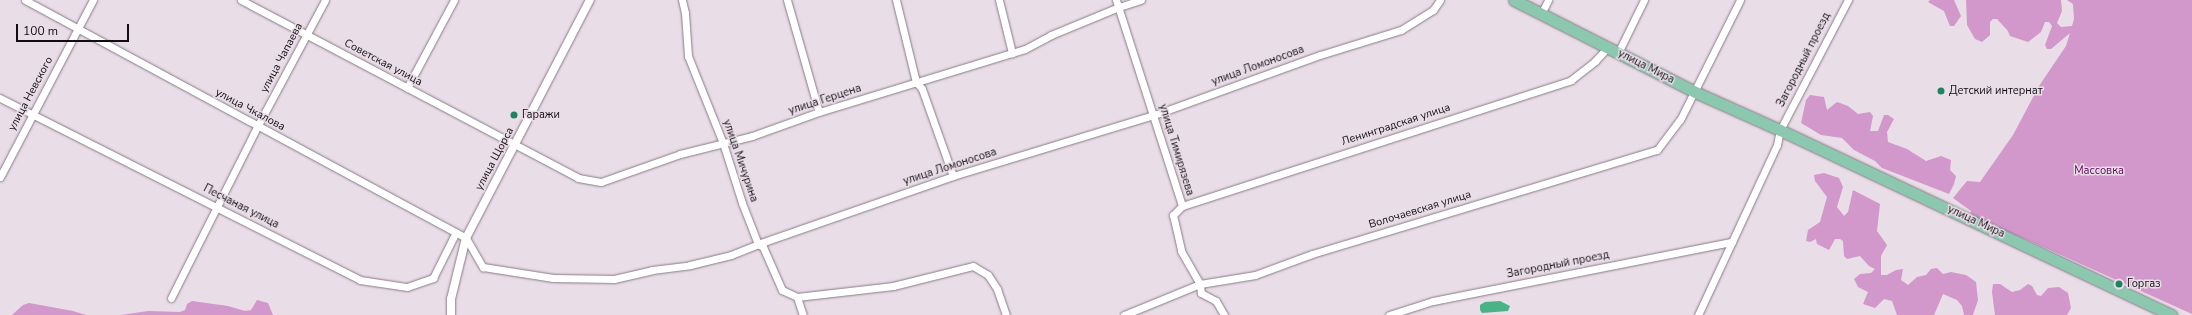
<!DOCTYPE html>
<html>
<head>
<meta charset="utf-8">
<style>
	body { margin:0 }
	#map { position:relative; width:2192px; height:315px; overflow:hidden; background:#e9dde7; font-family:"Nunito Sans",sans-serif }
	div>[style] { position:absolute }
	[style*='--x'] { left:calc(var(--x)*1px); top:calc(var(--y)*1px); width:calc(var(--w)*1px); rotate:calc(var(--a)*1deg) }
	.green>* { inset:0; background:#d297cb }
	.water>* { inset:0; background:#49b286 }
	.roads { filter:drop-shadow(0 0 1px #877b85) drop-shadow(0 0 1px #877b85) }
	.minor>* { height:7px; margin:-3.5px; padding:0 3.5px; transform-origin:3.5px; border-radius:3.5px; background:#fff }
	.tertiary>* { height:8px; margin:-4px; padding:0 4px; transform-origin:4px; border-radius:4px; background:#fff }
	.primary>* { height:11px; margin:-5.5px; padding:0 5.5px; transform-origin:5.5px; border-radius:5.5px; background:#8cc8b0 }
	.dots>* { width:11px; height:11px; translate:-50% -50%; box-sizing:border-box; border:2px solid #e9dde7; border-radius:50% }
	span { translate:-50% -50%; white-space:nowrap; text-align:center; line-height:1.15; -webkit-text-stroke:3px #e9dde7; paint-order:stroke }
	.street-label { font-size:11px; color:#110d10 }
	.poi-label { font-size:11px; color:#110d10 }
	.left { translate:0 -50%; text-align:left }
	.park-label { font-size:11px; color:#5e0559 }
	.scale { position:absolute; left:16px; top:24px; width:113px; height:18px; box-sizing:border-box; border:2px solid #110d10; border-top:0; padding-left:5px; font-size:12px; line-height:14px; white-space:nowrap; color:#110d10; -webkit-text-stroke:3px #e9dde7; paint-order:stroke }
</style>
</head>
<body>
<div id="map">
	<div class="green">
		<i style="clip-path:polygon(1930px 0,1954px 0,1961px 16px,1954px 26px,1950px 26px,1944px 11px,1928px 2px)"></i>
		<i style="clip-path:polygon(1966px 0,2061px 0,2062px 11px,2057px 23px,2061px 27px,2072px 26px,2074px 19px,2073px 4px,2067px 0,2192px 0,2192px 314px,2030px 241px,1970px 216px,1971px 211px,1953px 198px,1967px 181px,1980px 182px,2013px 135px,2039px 86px,2066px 46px,2070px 33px,2051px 49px,2047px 49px,2045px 45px,2052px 26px,2049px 22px,2045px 22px,2041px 32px,2028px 42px,2010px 36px,2008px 31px,1997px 19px,1993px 19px,1990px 22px,1990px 35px,1982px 42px,1975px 39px,1967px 25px)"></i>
		<i style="clip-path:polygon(1810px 95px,1824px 97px,1827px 110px,1837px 102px,1848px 106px,1858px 114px,1870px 112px,1873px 116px,1870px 131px,1878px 131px,1884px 115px,1888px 115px,1894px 119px,1887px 132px,1888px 142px,1907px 149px,1926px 161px,1941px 156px,1951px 160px,1950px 170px,1956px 176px,1954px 184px,1949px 194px,1882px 168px,1875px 161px,1854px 150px,1842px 138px,1821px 135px,1801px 123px,1806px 100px)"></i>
		<i style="clip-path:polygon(1824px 173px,1839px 178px,1843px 187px,1837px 207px,1844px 216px,1848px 212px,1853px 190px,1880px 204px,1877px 231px,1887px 245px,1881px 256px,1881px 275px,1887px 275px,1896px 270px,1903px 269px,1901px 280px,1908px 285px,1917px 277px,1926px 275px,1931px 269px,1937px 268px,1943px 274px,1951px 272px,1966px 275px,1976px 282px,1978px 300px,1973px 315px,1964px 315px,1962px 306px,1957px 300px,1943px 294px,1934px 315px,1897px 315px,1892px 301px,1884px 299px,1875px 308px,1863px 304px,1868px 292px,1858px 287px,1854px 279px,1860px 274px,1871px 273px,1875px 269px,1869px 266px,1860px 256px,1847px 259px,1844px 256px,1843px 241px,1840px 239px,1835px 239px,1829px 250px,1817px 244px,1816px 239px,1810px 242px,1806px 241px,1808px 230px,1820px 222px,1827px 197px,1815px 181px,1814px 175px)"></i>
		<i style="clip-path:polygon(1993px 284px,2000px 284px,2012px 292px,2020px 290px,2028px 284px,2032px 286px,2037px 295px,2041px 296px,2048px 288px,2059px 287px,2068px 293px,2071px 308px,2067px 315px,1995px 315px,1992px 292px)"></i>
		<i style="clip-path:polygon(257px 300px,268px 303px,273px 315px,121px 315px,148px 311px,180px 312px,185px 310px,187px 304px,192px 301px,228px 306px,245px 311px,251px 310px)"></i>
		<i style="clip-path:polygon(29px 303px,73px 311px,86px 315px,12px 315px,23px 305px)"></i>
	</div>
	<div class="water">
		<i style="clip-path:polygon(1500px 301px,1510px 306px,1508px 311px,1482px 313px,1480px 310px,1480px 305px,1485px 302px)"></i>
	</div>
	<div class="roads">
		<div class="minor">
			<i style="--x:25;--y:0;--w:501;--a:28.35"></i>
			<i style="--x:466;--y:238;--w:34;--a:60"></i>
			<i style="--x:483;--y:267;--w:71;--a:8.9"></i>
			<i style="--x:553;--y:278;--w:61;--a:0.9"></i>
			<i style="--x:614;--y:279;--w:39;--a:-13"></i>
			<i style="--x:652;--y:270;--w:38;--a:-7"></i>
			<i style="--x:690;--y:265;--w:42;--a:-13.7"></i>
			<i style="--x:731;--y:255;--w:29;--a:-22"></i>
			<i style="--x:758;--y:244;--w:207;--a:-19.2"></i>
			<i style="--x:953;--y:176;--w:210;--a:-16.9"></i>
			<i style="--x:1154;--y:115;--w:177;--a:-19.9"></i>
			<i style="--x:1320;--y:55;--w:85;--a:-17.2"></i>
			<i style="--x:1401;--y:30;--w:38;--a:-32"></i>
			<i style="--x:1433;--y:10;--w:12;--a:-55"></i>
			<i style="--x:241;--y:0;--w:381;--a:27.8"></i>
			<i style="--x:578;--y:178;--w:23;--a:10"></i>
			<i style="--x:601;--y:182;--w:84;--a:-19.5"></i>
			<i style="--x:680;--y:154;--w:74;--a:-14"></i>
			<i style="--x:752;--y:136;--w:71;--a:-19.7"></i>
			<i style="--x:819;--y:112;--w:215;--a:-17"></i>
			<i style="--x:1025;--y:49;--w:30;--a:-28"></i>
			<i style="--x:1051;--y:35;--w:74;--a:-22.4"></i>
			<i style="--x:1119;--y:7;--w:23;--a:-18"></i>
			<i style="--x:682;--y:0;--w:13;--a:77"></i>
			<i style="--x:685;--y:13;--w:43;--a:86"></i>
			<i style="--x:688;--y:56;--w:94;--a:68.1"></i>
			<i style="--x:723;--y:143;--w:63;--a:72.4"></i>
			<i style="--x:742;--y:203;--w:44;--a:68.7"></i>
			<i style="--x:758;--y:244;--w:6;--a:31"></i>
			<i style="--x:763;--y:247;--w:47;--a:66.2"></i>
			<i style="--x:782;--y:290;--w:17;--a:25"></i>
			<i style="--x:797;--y:297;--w:19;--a:72"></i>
			<i style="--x:787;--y:0;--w:116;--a:74.1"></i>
			<i style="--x:896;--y:0;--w:84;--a:76.3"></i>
			<i style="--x:916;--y:82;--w:9;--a:49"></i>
			<i style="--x:922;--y:89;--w:92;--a:70.4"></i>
			<i style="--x:999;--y:0;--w:55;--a:76.2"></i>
			<i style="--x:1116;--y:0;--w:216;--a:72.2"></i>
			<i style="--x:1182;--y:206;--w:13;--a:135"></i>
			<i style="--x:1173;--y:215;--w:37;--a:77"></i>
			<i style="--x:1181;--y:251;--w:38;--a:60"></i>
			<i style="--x:1200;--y:284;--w:9;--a:84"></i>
			<i style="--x:1201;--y:293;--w:17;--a:28"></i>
			<i style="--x:1216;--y:301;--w:16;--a:60"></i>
			<i style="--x:1541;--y:14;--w:16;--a:-63"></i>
			<i style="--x:1618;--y:53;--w:59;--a:-63.9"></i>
			<i style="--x:407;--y:88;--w:100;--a:-61.9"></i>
			<i style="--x:0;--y:98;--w:403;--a:26.8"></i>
			<i style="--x:360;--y:280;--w:48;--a:8.5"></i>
			<i style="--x:407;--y:287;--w:28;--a:-19"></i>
			<i style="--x:433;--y:278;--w:51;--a:-63.4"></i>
			<i style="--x:0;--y:177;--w:200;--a:-62.3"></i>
			<i style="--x:1182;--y:206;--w:409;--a:-17.9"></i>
			<i style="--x:1571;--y:80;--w:31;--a:-38"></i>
			<i style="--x:1595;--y:61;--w:18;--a:-47"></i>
			<i style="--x:797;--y:297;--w:97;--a:-6.5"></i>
			<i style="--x:893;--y:286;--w:82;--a:-14"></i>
			<i style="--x:973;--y:266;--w:17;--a:31"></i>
			<i style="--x:988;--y:275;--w:17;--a:57"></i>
			<i style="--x:997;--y:289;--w:28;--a:71"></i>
			<i style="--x:171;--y:298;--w:191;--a:-63.3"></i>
			<i style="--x:257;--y:127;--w:144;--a:-61.8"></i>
			<i style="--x:1124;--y:315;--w:82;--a:-22.2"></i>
			<i style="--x:1200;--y:284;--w:56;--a:-9.3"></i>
			<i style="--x:1255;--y:275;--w:61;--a:-20.2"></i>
			<i style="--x:1312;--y:254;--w:360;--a:-16.8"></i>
			<i style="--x:1657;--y:150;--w:38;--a:-53"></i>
			<i style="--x:1680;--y:120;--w:134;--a:-63.4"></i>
			<i style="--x:1389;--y:315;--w:46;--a:-17.7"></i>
			<i style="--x:1433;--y:301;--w:305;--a:-11.2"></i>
			<i style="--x:1698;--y:315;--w:187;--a:-65.1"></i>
			<i style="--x:1777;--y:145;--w:15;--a:-79"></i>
			<i style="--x:1780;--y:130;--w:147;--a:-62.4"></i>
		</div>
		<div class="tertiary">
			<i style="--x:451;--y:315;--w:16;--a:-90"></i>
			<i style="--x:451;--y:299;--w:63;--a:-76.2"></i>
			<i style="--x:466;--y:238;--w:268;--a:-62.5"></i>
		</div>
		<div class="primary">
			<i style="--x:1514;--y:0;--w:203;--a:26.9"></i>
			<i style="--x:1695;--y:92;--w:93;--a:24.1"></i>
			<i style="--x:1780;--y:130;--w:433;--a:25.3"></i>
		</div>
	</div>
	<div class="dots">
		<i style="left:1941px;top:91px;background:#1e845e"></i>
		<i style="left:514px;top:115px;background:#1e845e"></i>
		<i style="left:2119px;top:284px;background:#1e845e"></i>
	</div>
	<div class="street-label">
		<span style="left:282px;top:58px;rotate:-62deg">улица Чапаева</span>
		<span style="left:1804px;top:60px;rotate:-63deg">Загородный проезд</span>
		<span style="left:383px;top:63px;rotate:28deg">Советская улица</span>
		<span style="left:1258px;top:66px;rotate:-20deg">улица Ломоносова</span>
		<span style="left:1646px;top:67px;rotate:27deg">улица Мира</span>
		<span style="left:31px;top:94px;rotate:-62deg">улица Невского</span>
		<span style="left:825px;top:100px;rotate:-18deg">улица Герцена</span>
		<span style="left:250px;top:110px;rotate:28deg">улица Чкалова</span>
		<span style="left:1396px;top:125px;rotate:-18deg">Ленинградская улица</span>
		<span style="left:1176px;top:150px;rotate:73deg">улица Тимирязева</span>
		<span style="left:495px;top:159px;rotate:-62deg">улица Щорса</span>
		<span style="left:740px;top:161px;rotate:71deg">улица Мичурина</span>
		<span style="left:950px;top:167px;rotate:-18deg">улица Ломоносова</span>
		<span style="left:241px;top:207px;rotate:27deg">Песчаная улица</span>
		<span style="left:1420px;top:210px;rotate:-17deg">Волочаевская улица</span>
		<span style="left:1976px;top:222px;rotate:25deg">улица Мира</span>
		<span style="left:1558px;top:265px;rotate:-11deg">Загородный проезд</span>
	</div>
	<div class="poi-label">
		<span class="left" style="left:1949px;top:91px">Детский интернат</span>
		<span class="left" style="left:522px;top:115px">Гаражи</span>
		<span class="left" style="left:2127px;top:284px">Горгаз</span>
	</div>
	<div class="park-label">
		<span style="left:2099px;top:171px">Массовка</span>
	</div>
	<div class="scale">100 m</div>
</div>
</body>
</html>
